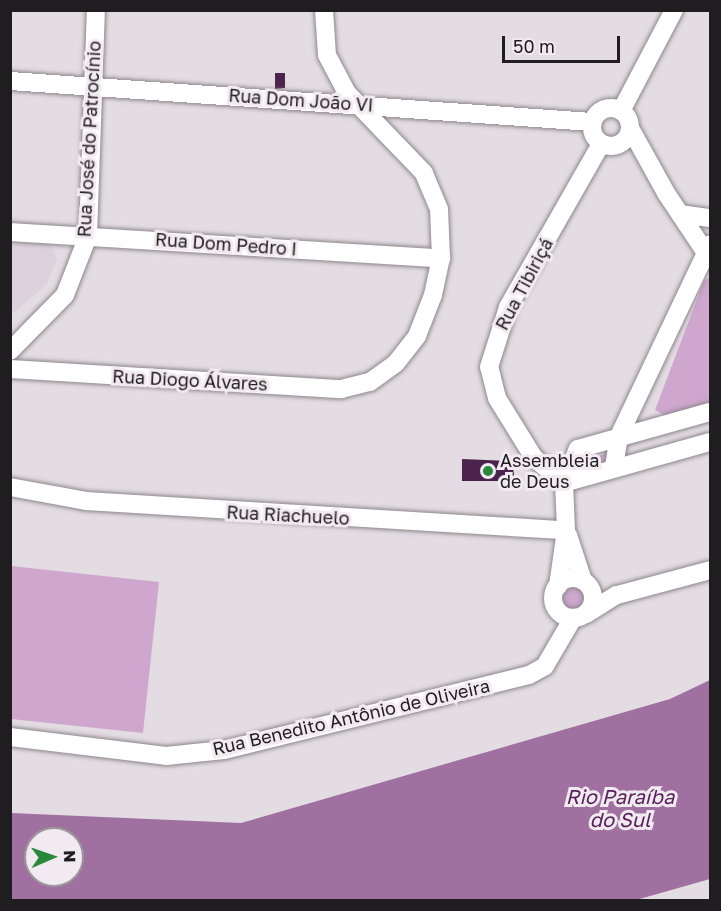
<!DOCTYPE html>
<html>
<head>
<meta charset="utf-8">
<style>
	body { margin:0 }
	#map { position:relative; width:721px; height:911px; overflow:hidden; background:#e3dde3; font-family:"Golos Text",sans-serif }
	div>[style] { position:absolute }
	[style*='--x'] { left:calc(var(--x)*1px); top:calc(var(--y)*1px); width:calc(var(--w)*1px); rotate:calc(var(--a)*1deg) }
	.built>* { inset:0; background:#ddd1dd }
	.green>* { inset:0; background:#cea6ce }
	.round { border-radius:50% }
	.water>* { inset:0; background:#9f70a0 }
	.building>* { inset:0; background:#4c234d }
	.roads { filter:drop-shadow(0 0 2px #8d878d) drop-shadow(0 0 2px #8d878d) }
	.minor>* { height:18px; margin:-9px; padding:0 9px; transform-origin:9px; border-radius:9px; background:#fff }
	.minor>.ring { margin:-9px; padding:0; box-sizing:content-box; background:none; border:18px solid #fff; border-radius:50% }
	.dots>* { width:16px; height:16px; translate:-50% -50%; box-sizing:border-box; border:3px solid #f1eaf0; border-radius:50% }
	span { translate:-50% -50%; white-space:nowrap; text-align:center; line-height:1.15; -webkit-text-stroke:6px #f1eaf0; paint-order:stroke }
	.street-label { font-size:18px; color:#1f1d1f }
	.poi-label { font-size:18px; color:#1f1d1f }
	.left { translate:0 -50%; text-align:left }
	.water-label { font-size:20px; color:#5a205c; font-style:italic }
	.frame { position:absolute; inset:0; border:12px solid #1f1d1f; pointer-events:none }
	.north { position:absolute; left:24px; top:827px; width:60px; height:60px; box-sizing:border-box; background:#f1eaf0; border:2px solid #9d989c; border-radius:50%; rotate:88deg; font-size:16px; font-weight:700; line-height:24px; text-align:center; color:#1f1d1f }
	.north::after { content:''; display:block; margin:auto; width:21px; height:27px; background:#2a883a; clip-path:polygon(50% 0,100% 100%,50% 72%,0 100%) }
	.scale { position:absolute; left:502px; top:36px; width:118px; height:27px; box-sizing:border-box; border:3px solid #1f1d1f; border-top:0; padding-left:8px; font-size:18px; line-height:21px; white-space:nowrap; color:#1f1d1f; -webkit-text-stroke:4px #f1eaf0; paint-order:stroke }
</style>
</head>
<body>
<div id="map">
	<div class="built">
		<i style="clip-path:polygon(11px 239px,51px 241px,57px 260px,47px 284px,11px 315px)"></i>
	</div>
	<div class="green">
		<i style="clip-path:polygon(710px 277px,710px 404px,666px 416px,655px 410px,704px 281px)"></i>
		<i style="clip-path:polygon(607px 453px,606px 463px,583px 472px,580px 469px,581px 463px)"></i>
		<i style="clip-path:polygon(11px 566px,159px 582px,143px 733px,11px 719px)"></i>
		<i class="round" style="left:563px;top:588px;width:22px;height:22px"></i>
	</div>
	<div class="water">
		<i style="clip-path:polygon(evenodd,710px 680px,710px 879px,636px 900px,11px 900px,11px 813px,241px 823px,670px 699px,710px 680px,36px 839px,72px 839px,72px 875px,36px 875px,36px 839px)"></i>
	</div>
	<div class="building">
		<i style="clip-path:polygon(275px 73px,285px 73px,285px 88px,275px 89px)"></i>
		<i style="clip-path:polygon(462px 459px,512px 461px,515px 481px,462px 481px)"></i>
	</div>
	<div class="roads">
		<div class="minor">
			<i style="--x:10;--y:81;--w:583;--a:4.03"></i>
			<i class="ring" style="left:592px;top:108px;width:20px;height:20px"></i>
			<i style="--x:621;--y:111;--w:114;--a:-62.3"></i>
			<i style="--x:630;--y:128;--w:74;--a:61"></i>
			<i style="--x:666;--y:193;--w:79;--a:56.3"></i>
			<i style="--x:680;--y:214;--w:30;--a:8"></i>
			<i style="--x:10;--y:232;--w:432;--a:3.5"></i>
			<i style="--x:10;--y:351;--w:78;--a:-45.5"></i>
			<i style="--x:65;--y:295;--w:63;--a:-68.7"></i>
			<i style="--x:88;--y:236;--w:226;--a:-88"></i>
			<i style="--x:10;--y:369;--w:332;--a:3.5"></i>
			<i style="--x:341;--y:389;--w:30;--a:-14"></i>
			<i style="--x:370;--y:382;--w:32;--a:-36"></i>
			<i style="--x:396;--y:363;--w:34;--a:-52"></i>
			<i style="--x:417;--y:336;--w:44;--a:-68.7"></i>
			<i style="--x:433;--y:295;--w:38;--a:-78"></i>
			<i style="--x:441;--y:258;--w:49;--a:-92.3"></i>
			<i style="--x:439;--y:209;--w:39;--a:-113"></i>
			<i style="--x:424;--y:173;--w:111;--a:-133.9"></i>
			<i style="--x:347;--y:93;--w:43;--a:-117.8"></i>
			<i style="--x:327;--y:55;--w:45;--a:-93.8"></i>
			<i style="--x:614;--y:467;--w:31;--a:-81"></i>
			<i style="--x:619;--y:436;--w:212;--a:-64.6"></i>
			<i style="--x:564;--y:483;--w:39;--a:-140"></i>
			<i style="--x:534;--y:458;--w:70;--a:-121.7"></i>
			<i style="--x:497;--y:398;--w:32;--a:-104"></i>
			<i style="--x:489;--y:367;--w:63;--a:-72.4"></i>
			<i style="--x:508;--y:307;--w:188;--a:-60.3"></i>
			<i style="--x:564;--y:483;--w:152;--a:-15.7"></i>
			<i style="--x:10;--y:487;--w:77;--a:10.4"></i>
			<i style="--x:86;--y:501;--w:481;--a:3.5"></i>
			<i style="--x:568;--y:535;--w:48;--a:71.9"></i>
			<i class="ring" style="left:553px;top:578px;width:22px;height:22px"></i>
			<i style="--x:558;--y:586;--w:57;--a:-81.9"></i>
			<i style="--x:566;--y:530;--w:47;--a:-92.4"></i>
			<i style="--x:564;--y:483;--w:37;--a:-68"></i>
			<i style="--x:578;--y:449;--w:137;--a:-15.7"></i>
			<i style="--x:586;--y:614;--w:36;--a:-32"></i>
			<i style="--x:617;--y:595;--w:96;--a:-15"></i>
			<i style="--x:10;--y:737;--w:157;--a:6.9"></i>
			<i style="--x:166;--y:756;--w:58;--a:-5.9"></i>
			<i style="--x:224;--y:750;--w:314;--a:-13.8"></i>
			<i style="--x:529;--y:675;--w:18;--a:-29"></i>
			<i style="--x:545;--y:666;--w:56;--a:-59.7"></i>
		</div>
	</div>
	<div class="dots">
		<i style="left:488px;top:471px;background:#2a883a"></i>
	</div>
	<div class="street-label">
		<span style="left:301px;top:100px;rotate:4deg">Rua Dom João VI</span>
		<span style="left:89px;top:139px;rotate:-87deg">Rua José do Patrocínio</span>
		<span style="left:226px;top:244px;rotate:4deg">Rua Dom Pedro I</span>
		<span style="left:524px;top:284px;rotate:-62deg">Rua Tibiriçá</span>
		<span style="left:190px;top:380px;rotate:3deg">Rua Diogo Álvares</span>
		<span style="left:288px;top:515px;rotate:3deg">Rua Riachuelo</span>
		<span style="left:351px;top:717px;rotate:-13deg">Rua Benedito Antônio de Oliveira</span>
	</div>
	<div class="poi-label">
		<span class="left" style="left:500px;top:471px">Assembleia<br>de Deus</span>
	</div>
	<div class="water-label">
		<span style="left:620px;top:808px">Rio Paraíba<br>do Sul</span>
	</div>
	<div class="frame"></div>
	<div class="north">N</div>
	<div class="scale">50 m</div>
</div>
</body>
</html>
